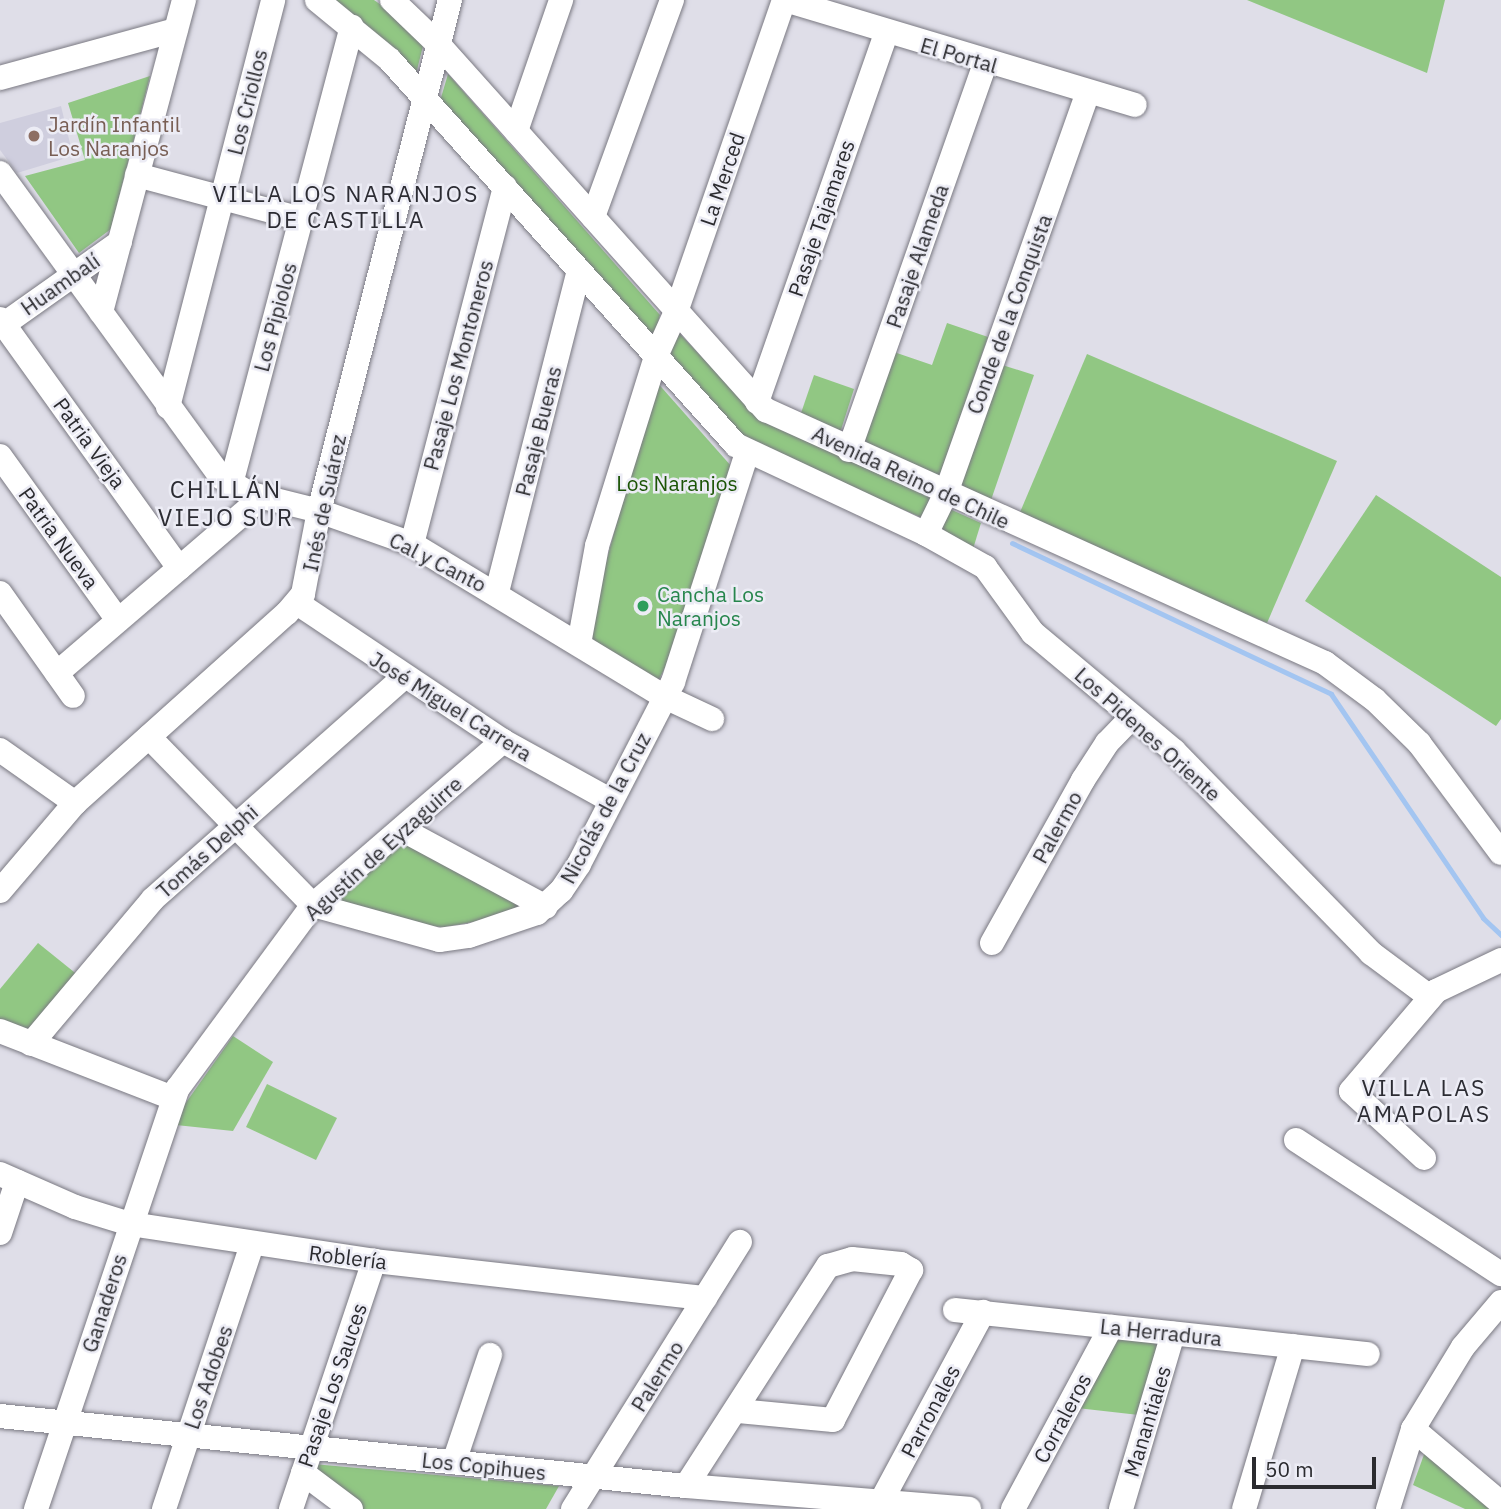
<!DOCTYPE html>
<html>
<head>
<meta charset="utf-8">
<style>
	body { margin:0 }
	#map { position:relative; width:1501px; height:1509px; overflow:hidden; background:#dfdee8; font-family:"IBM Plex Sans",sans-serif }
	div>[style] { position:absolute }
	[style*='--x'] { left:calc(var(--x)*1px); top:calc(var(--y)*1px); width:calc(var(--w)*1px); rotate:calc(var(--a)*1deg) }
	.built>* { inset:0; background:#cfcede }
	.green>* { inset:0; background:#91c783 }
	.stream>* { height:5px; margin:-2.5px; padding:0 2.5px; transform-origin:2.5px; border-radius:2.5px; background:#a3c5f1 }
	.roads { filter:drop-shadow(0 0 2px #7a7982) drop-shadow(0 0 2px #7a7982) }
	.minor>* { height:24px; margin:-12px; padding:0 12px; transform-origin:12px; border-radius:12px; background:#fff }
	.dots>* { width:19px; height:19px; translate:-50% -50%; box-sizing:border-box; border:4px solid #ececf5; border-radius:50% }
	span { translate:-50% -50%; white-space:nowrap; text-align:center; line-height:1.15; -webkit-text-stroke:5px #ececf5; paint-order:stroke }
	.street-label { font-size:21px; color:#2b2b2f }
	.education-label { font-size:21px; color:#785e54 }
	.left { translate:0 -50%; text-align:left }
	.park-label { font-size:21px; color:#1b5405 }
	.leisure-label { font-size:21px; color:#27864d }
	.neighbourhood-label { font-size:23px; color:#2c2c33; letter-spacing:2px }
	.quarter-label { font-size:24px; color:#2c2c33; letter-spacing:2px }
	.scale { position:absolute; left:1252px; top:1457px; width:124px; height:32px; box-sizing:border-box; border:4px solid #2b2b2f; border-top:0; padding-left:9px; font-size:21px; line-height:24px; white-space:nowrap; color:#2b2b2f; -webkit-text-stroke:5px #ececf5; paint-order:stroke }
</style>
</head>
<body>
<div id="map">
	<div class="built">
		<i style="clip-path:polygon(61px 106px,73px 156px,17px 173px,0 150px,0 123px)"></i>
	</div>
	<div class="green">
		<i style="clip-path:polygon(329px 0,374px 0,384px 7px,423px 46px,416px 74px)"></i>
		<i style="clip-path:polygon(1247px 0,1445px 0,1427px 73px)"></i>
		<i style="clip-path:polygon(448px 74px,660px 315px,653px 340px,440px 101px)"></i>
		<i style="clip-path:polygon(150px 76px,111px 229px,79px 253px,25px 176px,85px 160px,68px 103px)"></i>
		<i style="clip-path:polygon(947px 323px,988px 337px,938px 480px,858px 443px,891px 351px,932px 365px)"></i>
		<i style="clip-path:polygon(677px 331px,763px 421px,931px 494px,923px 518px,751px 446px,668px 356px)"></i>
		<i style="clip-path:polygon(1087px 354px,1337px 461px,1267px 623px,1018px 517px)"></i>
		<i style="clip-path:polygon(996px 363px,1034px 375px,990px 503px,952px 487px)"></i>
		<i style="clip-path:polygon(814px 375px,854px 389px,840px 433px,800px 416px)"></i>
		<i style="clip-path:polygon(655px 380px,732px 467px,677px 645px,657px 683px,586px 637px)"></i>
		<i style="clip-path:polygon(1376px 495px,1501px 577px,1501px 719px,1496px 726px,1305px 601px)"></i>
		<i style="clip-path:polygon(943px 506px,981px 523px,972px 552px,934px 532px)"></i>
		<i style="clip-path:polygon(397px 840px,526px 905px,484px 920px,445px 927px,424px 926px,329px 898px)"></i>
		<i style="clip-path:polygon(38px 943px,79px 976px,32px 1033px,0 1021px,0 989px)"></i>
		<i style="clip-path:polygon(233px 1036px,273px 1062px,233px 1131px,176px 1125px,180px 1111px)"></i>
		<i style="clip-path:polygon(267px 1084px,337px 1118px,316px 1160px,246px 1127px)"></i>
		<i style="clip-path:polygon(1117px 1336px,1161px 1341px,1139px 1415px,1077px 1408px)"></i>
		<i style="clip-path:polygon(1426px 1449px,1498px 1509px,1465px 1509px,1413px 1485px)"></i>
		<i style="clip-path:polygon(313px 1464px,559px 1486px,546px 1509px,361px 1509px,312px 1474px)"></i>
	</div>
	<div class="stream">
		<i style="--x:1012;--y:543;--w:353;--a:25.3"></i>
		<i style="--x:1331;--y:694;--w:271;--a:55.8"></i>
		<i style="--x:1483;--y:918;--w:25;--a:43"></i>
	</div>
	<div class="roads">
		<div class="minor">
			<i style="--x:317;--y:0;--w:94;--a:39.4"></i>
			<i style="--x:390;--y:60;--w:518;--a:48.05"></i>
			<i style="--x:736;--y:445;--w:210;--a:25.1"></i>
			<i style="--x:926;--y:534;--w:68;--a:29.2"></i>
			<i style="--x:985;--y:567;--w:82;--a:54"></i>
			<i style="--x:1033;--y:633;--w:184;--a:39.9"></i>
			<i style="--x:1174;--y:751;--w:282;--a:45.7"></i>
			<i style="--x:1371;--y:953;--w:74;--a:36.7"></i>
			<i style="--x:392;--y:0;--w:66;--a:43.8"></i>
			<i style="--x:440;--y:46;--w:489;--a:48.2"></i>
			<i style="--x:766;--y:410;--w:614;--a:24.35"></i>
			<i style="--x:1325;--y:663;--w:62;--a:36.5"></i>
			<i style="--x:1375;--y:700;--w:62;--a:44.3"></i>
			<i style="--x:1419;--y:743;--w:137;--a:53.3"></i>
			<i style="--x:785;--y:0;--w:365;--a:16.7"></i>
			<i style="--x:0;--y:78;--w:182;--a:-15.3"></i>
			<i style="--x:516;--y:131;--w:139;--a:-71"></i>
			<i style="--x:0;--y:173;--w:376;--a:54"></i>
			<i style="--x:221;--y:477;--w:34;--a:30"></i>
			<i style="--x:251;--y:494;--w:70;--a:14"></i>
			<i style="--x:319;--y:511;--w:99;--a:19.5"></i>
			<i style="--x:412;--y:544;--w:296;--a:31.2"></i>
			<i style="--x:665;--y:697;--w:52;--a:25.1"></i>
			<i style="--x:137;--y:175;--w:170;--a:15"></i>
			<i style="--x:593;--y:217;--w:231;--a:-70"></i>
			<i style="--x:101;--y:312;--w:323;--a:-75.1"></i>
			<i style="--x:0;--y:319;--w:307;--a:54.3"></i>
			<i style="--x:0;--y:327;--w:147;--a:-35.3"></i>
			<i style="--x:757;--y:402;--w:390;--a:-70.7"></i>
			<i style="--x:168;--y:407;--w:420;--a:-75.5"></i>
			<i style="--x:849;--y:450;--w:411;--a:-70.6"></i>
			<i style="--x:0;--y:456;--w:202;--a:54.3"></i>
			<i style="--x:231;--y:484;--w:473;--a:-75.2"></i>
			<i style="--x:926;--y:534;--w:46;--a:-64"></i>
			<i style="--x:946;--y:493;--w:425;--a:-70.5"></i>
			<i style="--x:412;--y:544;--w:369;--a:-75.4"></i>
			<i style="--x:497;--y:592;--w:332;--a:-75.7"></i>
			<i style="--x:0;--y:593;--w:126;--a:54.7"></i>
			<i style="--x:297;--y:603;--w:248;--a:33.8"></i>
			<i style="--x:503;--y:741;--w:122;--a:28.9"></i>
			<i style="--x:579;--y:644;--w:100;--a:-79.6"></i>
			<i style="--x:597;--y:546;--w:199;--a:-72.7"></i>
			<i style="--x:656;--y:356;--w:48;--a:-65.6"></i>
			<i style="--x:676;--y:312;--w:330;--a:-70.9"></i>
			<i style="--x:57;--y:673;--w:270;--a:-40.6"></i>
			<i style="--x:149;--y:737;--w:235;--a:45.7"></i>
			<i style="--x:313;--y:905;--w:131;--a:15.5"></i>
			<i style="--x:439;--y:940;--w:30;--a:-8"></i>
			<i style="--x:469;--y:936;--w:72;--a:-18.7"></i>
			<i style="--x:537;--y:913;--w:33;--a:-43"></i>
			<i style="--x:561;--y:891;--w:32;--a:-56"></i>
			<i style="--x:579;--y:864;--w:205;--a:-62.7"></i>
			<i style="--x:673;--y:682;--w:241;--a:-72.1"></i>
			<i style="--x:0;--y:750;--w:92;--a:35.2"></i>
			<i style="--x:403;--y:830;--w:162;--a:28.3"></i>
			<i style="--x:0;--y:891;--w:116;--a:-49.6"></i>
			<i style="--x:75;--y:803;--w:285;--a:-41.9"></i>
			<i style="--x:287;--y:613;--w:25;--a:-50"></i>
			<i style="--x:303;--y:594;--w:85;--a:-79.1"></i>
			<i style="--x:319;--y:511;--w:528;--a:-75.62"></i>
			<i style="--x:992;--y:943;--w:187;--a:-60.8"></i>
			<i style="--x:1083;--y:780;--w:44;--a:-57"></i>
			<i style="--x:1107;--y:743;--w:36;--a:-46"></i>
			<i style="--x:0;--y:1031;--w:186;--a:21.2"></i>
			<i style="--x:31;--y:1044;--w:189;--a:-49.9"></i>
			<i style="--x:153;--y:899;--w:334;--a:-41.5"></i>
			<i style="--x:1296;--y:1140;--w:245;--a:33.2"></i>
			<i style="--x:1424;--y:1158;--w:99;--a:-137.5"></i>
			<i style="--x:1351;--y:1091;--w:131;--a:-49.6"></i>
			<i style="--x:1436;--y:991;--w:72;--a:-25.5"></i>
			<i style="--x:0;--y:1174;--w:82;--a:23.7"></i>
			<i style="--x:75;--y:1207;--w:58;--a:17.2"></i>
			<i style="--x:130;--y:1224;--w:247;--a:8.6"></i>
			<i style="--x:374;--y:1261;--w:333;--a:6.4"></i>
			<i style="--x:0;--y:1233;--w:54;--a:-71.6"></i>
			<i style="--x:955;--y:1310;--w:415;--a:6.1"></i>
			<i style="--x:0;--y:1416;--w:690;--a:5.83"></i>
			<i style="--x:686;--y:1486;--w:284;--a:4.6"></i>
			<i style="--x:1413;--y:1429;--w:115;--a:40.1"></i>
			<i style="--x:454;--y:1462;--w:113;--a:-71.4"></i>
			<i style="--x:303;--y:1473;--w:60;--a:36.9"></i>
			<i style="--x:686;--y:1486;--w:262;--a:-57.2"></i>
			<i style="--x:828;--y:1266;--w:25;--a:-16"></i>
			<i style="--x:852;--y:1259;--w:49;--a:5.8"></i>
			<i style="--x:901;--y:1264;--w:12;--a:31"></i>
			<i style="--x:911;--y:1270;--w:169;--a:117.5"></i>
			<i style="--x:833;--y:1420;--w:95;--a:-174.6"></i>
			<i style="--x:36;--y:1509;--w:444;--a:-71.4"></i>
			<i style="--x:178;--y:1088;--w:227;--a:-53.6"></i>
			<i style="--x:313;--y:905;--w:251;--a:-40.8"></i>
			<i style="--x:164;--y:1509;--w:278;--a:-71.6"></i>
			<i style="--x:291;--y:1509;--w:262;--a:-71.5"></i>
			<i style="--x:573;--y:1509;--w:315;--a:-58"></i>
			<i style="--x:877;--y:1509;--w:224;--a:-61.7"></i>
			<i style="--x:1013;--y:1509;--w:207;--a:-61.7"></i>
			<i style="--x:1121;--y:1509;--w:183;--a:-73.5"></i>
			<i style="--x:1244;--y:1509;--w:170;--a:-73.3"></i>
			<i style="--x:1388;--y:1509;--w:84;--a:-72.6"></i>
			<i style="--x:1413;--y:1429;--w:96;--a:-58.6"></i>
			<i style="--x:1463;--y:1347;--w:59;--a:-49.8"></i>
		</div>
	</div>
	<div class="dots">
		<i style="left:34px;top:136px;background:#8d6e63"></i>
		<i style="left:643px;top:606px;background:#2e9e5b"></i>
	</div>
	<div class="street-label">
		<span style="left:959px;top:55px;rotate:16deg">El Portal</span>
		<span style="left:247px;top:102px;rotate:-76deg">Los Criollos</span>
		<span style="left:722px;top:179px;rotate:-71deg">La Merced</span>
		<span style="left:821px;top:218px;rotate:-71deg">Pasaje Tajamares</span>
		<span style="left:917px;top:256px;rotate:-71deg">Pasaje Alameda</span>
		<span style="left:60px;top:284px;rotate:-35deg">Huambalí</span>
		<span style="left:1009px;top:314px;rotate:-70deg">Conde de la Conquista</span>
		<span style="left:275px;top:317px;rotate:-75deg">Los Pipiolos</span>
		<span style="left:458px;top:365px;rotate:-75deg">Pasaje Los Montoneros</span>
		<span style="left:538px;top:431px;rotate:-76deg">Pasaje Bueras</span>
		<span style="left:90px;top:443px;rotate:54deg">Patria Vieja</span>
		<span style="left:911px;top:477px;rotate:25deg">Avenida Reino de Chile</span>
		<span style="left:324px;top:503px;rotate:-78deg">Inés de Suárez</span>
		<span style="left:59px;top:538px;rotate:54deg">Patria Nueva</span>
		<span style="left:438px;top:562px;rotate:27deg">Cal y Canto</span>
		<span style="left:451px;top:706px;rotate:32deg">José Miguel Carrera</span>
		<span style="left:1148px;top:734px;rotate:42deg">Los Pidenes Oriente</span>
		<span style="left:605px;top:808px;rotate:-62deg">Nicolás de la Cruz</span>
		<span style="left:1057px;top:827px;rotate:-61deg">Palermo</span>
		<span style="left:383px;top:848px;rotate:-42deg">Agustín de Eyzaguirre</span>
		<span style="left:207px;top:851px;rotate:-42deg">Tomás Delphi</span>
		<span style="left:348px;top:1257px;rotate:7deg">Roblería</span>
		<span style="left:104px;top:1303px;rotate:-72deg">Ganaderos</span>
		<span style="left:1161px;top:1332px;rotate:6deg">La Herradura</span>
		<span style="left:657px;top:1376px;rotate:-58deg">Palermo</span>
		<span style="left:208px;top:1377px;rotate:-71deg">Los Adobes</span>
		<span style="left:332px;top:1385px;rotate:-71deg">Pasaje Los Sauces</span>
		<span style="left:930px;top:1411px;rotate:-62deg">Parronales</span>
		<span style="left:1062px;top:1418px;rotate:-62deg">Corraleros</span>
		<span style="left:1147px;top:1421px;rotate:-73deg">Manantiales</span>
		<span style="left:484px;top:1466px;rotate:6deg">Los Copihues</span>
	</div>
	<div class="education-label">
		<span class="left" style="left:48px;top:136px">Jardín Infantil<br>Los Naranjos</span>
	</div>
	<div class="park-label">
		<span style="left:677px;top:483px">Los Naranjos</span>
	</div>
	<div class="leisure-label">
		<span class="left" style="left:657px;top:606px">Cancha Los<br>Naranjos</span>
	</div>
	<div class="neighbourhood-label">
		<span style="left:346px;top:206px">VILLA LOS NARANJOS<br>DE CASTILLA</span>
		<span style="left:1424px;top:1100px">VILLA LAS<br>AMAPOLAS</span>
	</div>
	<div class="quarter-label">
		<span style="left:226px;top:504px">CHILLÁN<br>VIEJO SUR</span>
	</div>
	<div class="scale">50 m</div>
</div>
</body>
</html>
